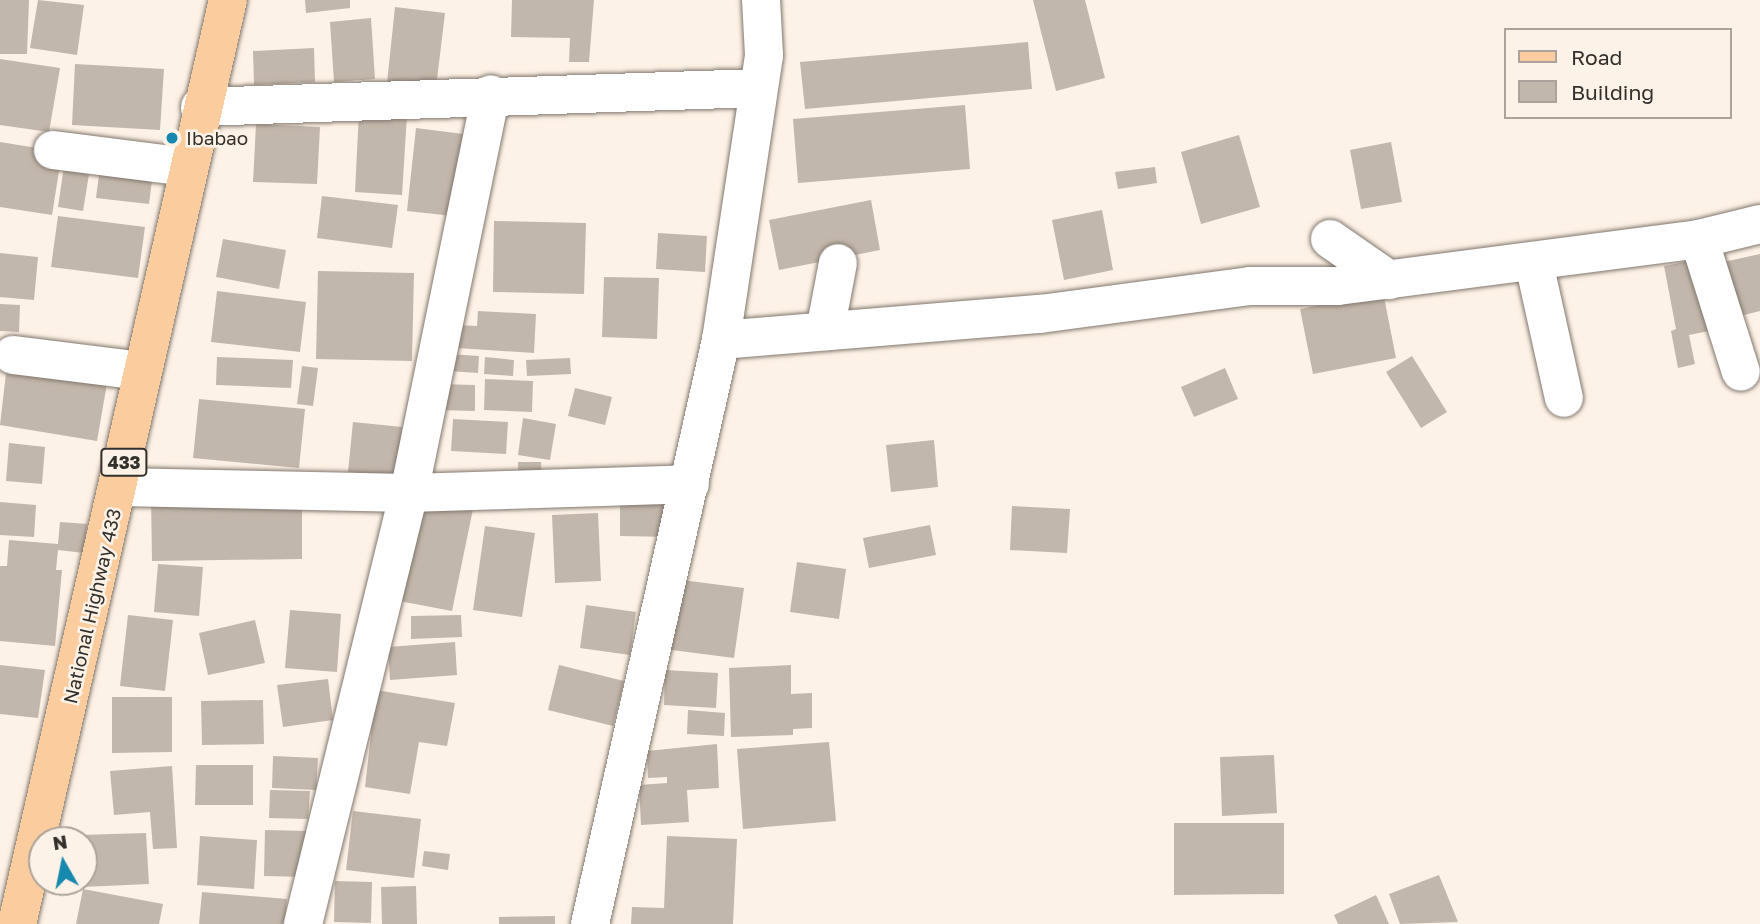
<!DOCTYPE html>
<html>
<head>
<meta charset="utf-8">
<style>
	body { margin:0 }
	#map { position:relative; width:1760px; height:924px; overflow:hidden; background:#fdf2e7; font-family:"Golos Text",sans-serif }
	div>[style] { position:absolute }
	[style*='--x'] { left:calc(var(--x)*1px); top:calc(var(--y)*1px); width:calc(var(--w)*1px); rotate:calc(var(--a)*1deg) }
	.building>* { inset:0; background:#c2b7ac }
	.roads { filter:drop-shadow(0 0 2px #81776e) drop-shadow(0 0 2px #81776e) }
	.minor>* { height:38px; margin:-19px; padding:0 19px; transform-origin:19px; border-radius:19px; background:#fff }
	.major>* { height:38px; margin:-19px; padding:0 19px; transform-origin:19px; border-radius:19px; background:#fbcc9e }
	.dots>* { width:19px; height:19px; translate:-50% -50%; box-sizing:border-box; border:4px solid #fdf2e7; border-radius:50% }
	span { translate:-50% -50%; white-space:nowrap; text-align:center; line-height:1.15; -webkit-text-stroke:5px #fdf2e7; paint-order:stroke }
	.shield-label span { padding:2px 5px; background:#fdf2e7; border:2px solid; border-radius:5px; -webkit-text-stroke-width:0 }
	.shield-label { font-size:18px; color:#332f2b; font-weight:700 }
	.poi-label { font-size:19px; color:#332f2b }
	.left { translate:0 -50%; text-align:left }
	.street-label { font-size:19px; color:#332f2b }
	.legend { position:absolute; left:1504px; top:28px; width:228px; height:91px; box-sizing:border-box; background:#fdf2e7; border:2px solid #aca49c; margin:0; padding:9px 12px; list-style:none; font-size:21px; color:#332f2b }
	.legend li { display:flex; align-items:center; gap:14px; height:35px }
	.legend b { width:35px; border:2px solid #aca49c }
	.north { position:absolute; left:28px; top:826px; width:70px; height:70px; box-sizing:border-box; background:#fdf2e7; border:2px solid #aca49c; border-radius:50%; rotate:351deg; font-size:19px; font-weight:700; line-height:28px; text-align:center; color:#332f2b }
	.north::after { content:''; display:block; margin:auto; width:24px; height:32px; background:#1889ae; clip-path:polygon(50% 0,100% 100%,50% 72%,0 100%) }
</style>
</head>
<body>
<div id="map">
	<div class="building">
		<i style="clip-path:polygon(0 0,29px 0,27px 54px,0 54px)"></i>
		<i style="clip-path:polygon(38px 0,84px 5px,77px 55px,30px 48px)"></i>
		<i style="clip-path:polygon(305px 0,350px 0,350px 8px,306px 13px)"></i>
		<i style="clip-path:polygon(512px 0,594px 0,589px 62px,569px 62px,570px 38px,511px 37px)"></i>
		<i style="clip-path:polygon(1033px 0,1085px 0,1105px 78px,1056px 91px)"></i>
		<i style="clip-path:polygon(395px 7px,445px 13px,436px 88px,387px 83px)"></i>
		<i style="clip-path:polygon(371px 18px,375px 79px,334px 82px,330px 22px)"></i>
		<i style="clip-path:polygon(1028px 42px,1032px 89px,805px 109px,800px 62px)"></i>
		<i style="clip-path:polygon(314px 48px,315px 82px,254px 85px,253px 51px)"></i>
		<i style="clip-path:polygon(0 59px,60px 68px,49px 132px,0 125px)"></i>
		<i style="clip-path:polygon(75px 64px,164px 69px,160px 130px,72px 125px)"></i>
		<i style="clip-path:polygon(965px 105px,970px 169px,798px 183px,793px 119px)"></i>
		<i style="clip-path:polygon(359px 112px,407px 115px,402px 195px,355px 192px)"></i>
		<i style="clip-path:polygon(256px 124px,320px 127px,317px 184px,253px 182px)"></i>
		<i style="clip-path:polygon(416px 128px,463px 134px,453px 216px,407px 211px)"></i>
		<i style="clip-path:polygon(1239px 135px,1260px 207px,1201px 224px,1181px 152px)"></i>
		<i style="clip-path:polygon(0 142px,62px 152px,52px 215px,0 207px)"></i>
		<i style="clip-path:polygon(1391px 142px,1402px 202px,1361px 209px,1350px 150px)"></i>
		<i style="clip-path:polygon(66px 152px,92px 156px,83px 211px,58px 207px)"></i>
		<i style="clip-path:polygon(101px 159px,154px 165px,149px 204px,96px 198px)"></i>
		<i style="clip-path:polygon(1155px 167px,1157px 183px,1118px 189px,1115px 172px)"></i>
		<i style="clip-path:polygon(322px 196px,398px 205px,392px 248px,317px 238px)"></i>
		<i style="clip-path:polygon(871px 200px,880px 250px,779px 270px,769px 220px)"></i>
		<i style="clip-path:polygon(1102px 210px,1113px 270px,1064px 280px,1052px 220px)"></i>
		<i style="clip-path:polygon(58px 216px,145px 227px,138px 278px,51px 267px)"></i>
		<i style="clip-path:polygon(494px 221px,586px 223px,584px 294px,493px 292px)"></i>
		<i style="clip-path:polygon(658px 233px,707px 236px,705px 272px,656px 269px)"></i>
		<i style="clip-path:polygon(223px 239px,286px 250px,279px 289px,216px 277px)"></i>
		<i style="clip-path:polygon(0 253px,38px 257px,34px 300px,0 297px)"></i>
		<i style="clip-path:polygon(1760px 254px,1760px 311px,1732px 318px,1719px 263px)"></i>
		<i style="clip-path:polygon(1695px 260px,1709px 331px,1689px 335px,1695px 364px,1678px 368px,1671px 331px,1676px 329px,1664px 266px)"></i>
		<i style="clip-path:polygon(318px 271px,414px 273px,412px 361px,316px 359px)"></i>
		<i style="clip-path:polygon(604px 277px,659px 278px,657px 339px,602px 337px)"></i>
		<i style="clip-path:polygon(217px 291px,306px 302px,300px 352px,211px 342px)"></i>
		<i style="clip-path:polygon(1383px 292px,1396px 358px,1313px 374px,1300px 309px)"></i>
		<i style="clip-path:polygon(0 304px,20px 305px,19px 332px,0 331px)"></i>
		<i style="clip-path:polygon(478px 311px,536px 314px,534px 353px,457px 348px,458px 325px,477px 326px)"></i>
		<i style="clip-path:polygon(449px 354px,479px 356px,478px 373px,448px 371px)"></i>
		<i style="clip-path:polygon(8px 356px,109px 372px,97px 441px,0 425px)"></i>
		<i style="clip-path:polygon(1412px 356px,1447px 412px,1421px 428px,1386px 372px)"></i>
		<i style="clip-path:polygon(217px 357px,293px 360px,291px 388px,216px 385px)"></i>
		<i style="clip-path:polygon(485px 357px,514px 360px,513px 376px,484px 374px)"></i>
		<i style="clip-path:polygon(570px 358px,571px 374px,527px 376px,526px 360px)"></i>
		<i style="clip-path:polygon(302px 366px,318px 368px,313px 406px,297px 404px)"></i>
		<i style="clip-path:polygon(1225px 368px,1238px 399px,1194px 417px,1181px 387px)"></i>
		<i style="clip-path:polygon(485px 379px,533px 381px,532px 412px,484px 410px)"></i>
		<i style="clip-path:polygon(438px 384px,475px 385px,475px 411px,437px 410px)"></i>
		<i style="clip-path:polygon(575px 388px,612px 397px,605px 425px,568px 416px)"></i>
		<i style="clip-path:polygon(199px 399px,305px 409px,299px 468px,193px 458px)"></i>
		<i style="clip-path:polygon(523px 418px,556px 424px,550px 460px,518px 455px)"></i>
		<i style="clip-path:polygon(453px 419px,508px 422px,506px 454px,451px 451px)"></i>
		<i style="clip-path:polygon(353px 422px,402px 427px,397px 476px,348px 472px)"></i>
		<i style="clip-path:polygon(934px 440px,938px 487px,891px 492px,886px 445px)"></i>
		<i style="clip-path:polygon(9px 443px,45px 447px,42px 484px,6px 481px)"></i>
		<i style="clip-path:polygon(518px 462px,541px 462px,542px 486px,519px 487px)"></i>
		<i style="clip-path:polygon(302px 495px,302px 559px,152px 561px,151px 496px)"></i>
		<i style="clip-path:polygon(415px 497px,473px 509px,452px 611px,394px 600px)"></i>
		<i style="clip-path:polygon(0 502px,36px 505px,34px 537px,0 535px)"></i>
		<i style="clip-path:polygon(620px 503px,672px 504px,672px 537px,620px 536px)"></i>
		<i style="clip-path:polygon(1012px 506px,1070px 509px,1067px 553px,1010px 550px)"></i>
		<i style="clip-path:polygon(598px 513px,601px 581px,555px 583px,552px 515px)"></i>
		<i style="clip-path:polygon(60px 522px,87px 524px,84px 553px,58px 550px,56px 570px,62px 570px,55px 646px,0 641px,0 566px,7px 566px,9px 540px,58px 544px)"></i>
		<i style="clip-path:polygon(930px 525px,936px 555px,869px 568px,863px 538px)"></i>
		<i style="clip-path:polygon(485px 526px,535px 533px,522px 617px,473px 610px)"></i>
		<i style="clip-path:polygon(797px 562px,846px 569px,839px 619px,790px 612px)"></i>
		<i style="clip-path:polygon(158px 564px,203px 567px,199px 616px,154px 612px)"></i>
		<i style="clip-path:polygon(674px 579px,744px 588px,734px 658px,664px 649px)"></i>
		<i style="clip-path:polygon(586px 605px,636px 612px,630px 655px,580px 648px)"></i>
		<i style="clip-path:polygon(290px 610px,341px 614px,337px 672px,285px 668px)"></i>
		<i style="clip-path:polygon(128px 615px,173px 620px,165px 691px,120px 686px)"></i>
		<i style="clip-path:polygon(461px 615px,462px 637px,411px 639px,411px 616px)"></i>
		<i style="clip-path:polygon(255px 620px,265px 663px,208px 675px,199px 633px)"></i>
		<i style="clip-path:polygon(455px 642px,457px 675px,390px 680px,388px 647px)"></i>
		<i style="clip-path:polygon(0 665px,45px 670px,38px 718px,0 714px)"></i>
		<i style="clip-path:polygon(559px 665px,624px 681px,613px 726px,548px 710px)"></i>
		<i style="clip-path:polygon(791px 665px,791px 694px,812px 693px,812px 728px,793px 729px,793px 735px,731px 737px,729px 668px)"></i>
		<i style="clip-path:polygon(665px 670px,718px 673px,716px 708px,664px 705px)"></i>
		<i style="clip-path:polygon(328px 679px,333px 720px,283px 727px,277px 685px)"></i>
		<i style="clip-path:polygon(376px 690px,455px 703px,447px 746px,419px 742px,410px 794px,365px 787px)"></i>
		<i style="clip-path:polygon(112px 697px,172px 697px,172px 752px,112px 753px)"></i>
		<i style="clip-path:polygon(263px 700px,264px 744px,202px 745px,201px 701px)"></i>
		<i style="clip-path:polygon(688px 710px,725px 713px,724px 736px,687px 734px)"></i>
		<i style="clip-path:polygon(829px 742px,836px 821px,743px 829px,737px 749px)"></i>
		<i style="clip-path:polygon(717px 744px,719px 788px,687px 790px,689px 822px,641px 825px,639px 785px,667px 783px,667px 777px,648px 778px,647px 751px)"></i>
		<i style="clip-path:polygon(1274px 755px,1277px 813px,1222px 816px,1220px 757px)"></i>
		<i style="clip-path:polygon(273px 756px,318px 758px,316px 790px,272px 788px)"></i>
		<i style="clip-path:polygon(196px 765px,253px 765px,253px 805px,195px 805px)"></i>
		<i style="clip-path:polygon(172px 766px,177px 848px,153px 849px,150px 812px,114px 815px,110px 771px)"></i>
		<i style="clip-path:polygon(270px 790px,310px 791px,308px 819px,269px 818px)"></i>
		<i style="clip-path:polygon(353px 811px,421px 819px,414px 878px,346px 870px)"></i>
		<i style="clip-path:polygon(1174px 823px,1284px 823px,1284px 894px,1174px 895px)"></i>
		<i style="clip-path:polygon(265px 830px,309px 831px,307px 877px,264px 876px)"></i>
		<i style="clip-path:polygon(146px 833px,149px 884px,82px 887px,80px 835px)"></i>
		<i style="clip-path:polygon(200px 836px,257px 840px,254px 889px,197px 885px)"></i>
		<i style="clip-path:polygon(667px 836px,737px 839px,733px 924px,631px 924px,632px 907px,664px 908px)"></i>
		<i style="clip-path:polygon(424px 851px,450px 854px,448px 870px,422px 866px)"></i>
		<i style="clip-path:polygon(1439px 875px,1458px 922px,1400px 924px,1389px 894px)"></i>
		<i style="clip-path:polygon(335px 881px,372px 882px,371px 923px,334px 922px)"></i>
		<i style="clip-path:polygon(416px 886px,417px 924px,382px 924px,381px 887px)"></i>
		<i style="clip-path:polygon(83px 889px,163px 904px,159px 924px,76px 924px)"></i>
		<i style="clip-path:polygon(202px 892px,287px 899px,285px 924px,199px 924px)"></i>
		<i style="clip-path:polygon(1376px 895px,1389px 924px,1338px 924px,1334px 915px)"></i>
		<i style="clip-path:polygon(555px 916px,555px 924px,499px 924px,499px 917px)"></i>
	</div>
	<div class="roads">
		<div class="minor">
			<i style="--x:200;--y:107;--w:557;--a:-1.95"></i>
			<i style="--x:53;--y:150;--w:135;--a:7.2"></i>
			<i style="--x:1330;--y:239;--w:72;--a:34.8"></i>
			<i style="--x:1699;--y:239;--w:139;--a:72.5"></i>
			<i style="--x:1534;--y:263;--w:138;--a:77.5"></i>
			<i style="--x:825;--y:331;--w:69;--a:-79.2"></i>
			<i style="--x:721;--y:340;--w:320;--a:-4.7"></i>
			<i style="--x:1040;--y:314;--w:212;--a:-7.6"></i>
			<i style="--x:1250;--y:286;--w:88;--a:0"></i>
			<i style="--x:1338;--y:286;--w:364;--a:-7.4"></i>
			<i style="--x:1699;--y:239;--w:63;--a:-13.8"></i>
			<i style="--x:13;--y:355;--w:130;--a:7.1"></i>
			<i style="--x:119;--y:487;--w:290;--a:1.2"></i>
			<i style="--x:409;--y:493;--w:281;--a:-1.8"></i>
			<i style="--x:303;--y:924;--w:444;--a:-76.2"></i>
			<i style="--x:409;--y:493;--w:407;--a:-78.4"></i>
			<i style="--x:590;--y:924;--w:599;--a:-77.36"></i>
			<i style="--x:721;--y:340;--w:288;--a:-81.4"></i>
			<i style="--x:764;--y:55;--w:55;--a:-93.1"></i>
		</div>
		<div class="major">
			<i style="--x:17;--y:924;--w:948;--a:-77.14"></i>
		</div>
	</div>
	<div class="dots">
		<i style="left:172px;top:138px;background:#1889ae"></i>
	</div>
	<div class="shield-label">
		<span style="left:124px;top:462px">433</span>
	</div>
	<div class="poi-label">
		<span class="left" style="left:186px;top:138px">Ibabao</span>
	</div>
	<div class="street-label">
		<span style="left:92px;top:606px;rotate:-77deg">National Highway 433</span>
	</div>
	<ul class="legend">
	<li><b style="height:9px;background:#fbcc9e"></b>Road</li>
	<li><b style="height:19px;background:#c2b7ac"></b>Building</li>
	</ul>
	<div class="north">N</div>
</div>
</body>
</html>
